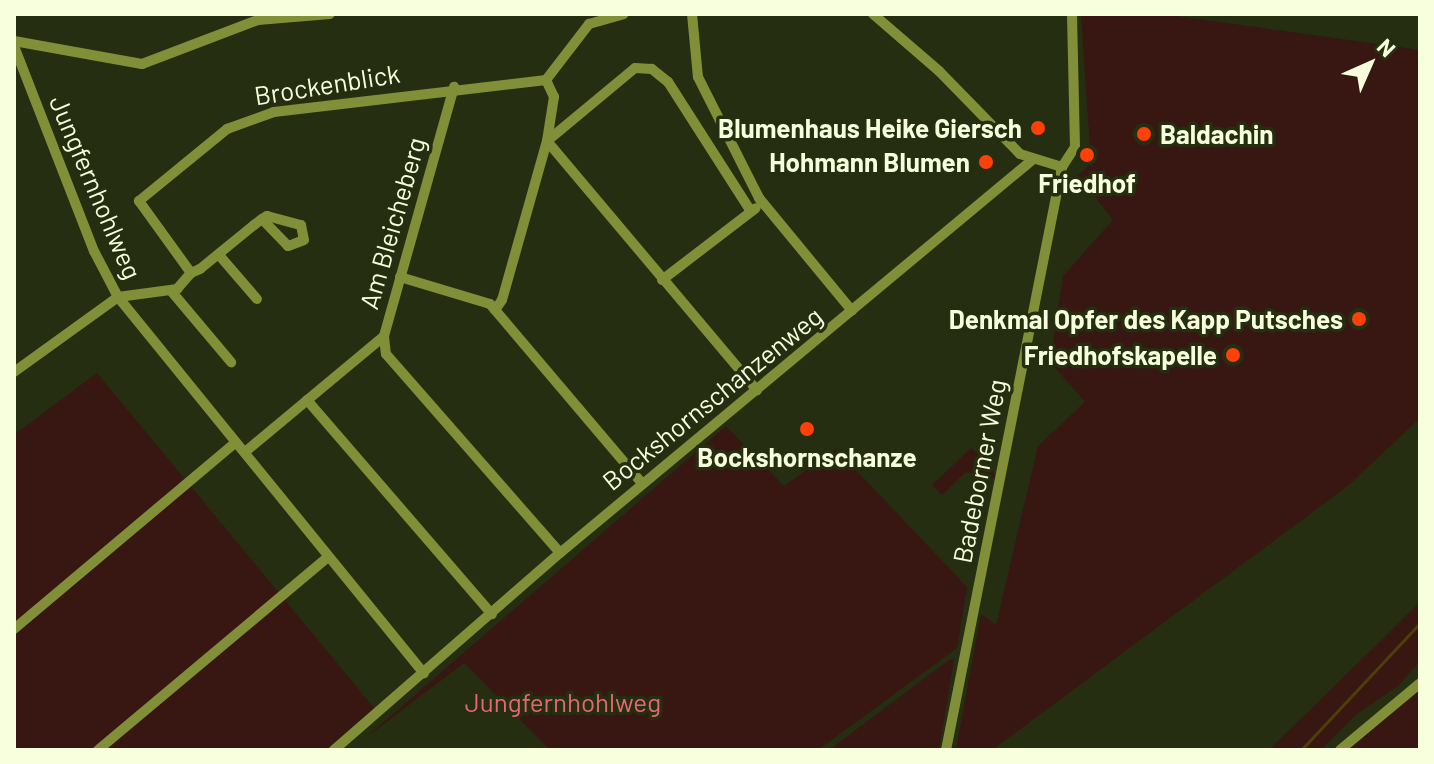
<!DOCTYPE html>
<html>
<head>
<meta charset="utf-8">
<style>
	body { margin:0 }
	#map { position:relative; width:1434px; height:764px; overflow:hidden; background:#252e10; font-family:Barlow,sans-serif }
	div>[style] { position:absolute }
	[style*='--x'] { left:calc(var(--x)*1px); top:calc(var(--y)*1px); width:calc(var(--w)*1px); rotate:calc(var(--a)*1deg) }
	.green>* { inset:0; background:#381612 }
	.stream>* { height:3px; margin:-1.5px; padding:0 1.5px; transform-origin:1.5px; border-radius:1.5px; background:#4f3e07 }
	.minor>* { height:10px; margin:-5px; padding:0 5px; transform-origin:5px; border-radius:5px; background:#819038 }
	.dots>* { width:22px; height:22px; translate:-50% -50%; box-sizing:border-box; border:4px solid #252e10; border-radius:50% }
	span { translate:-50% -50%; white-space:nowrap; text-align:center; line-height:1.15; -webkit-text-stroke:7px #252e10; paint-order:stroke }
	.street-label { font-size:26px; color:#f7ffdd }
	.poi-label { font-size:26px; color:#f7ffdd; font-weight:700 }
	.right { translate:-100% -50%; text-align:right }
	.left { translate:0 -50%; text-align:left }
	.park-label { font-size:26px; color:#ea6677 }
	.frame { position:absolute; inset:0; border:16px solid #f7ffdd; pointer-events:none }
	.north { position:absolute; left:1330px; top:24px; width:80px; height:80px; -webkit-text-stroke:6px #252e10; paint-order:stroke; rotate:45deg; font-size:22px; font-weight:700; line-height:32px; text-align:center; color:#f7ffdd }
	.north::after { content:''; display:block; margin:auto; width:28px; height:36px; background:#f7ffdd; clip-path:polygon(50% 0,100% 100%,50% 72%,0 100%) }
</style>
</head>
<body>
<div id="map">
	<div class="green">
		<i style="clip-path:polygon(1081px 14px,1162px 14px,1420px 50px,1420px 418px,1349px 485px,992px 750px,956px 750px,981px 614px,996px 625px,1038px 446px,1085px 402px,1050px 362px,1063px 276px,1113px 220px,1078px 175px,1091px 164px)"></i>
		<i style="clip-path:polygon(97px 373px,374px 708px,325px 750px,14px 750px,14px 435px)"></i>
		<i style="clip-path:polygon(726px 426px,784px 486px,836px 449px,967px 587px,957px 648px,818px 750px,550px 750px,464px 663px,364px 739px)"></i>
		<i style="clip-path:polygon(971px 448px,991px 465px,996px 478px,966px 472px,942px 495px,932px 485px)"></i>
		<i style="clip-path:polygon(1420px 602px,1420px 661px,1399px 685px,1357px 714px,1321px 750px,1269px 750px)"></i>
		<i style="clip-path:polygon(954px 659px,939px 750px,829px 750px,949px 660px)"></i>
		<i style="clip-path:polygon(1420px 691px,1420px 750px,1348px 750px,1375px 726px)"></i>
	</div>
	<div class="stream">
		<i style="--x:1301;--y:750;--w:174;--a:-46.9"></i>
	</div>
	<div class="minor">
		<i style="--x:692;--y:14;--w:63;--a:84.6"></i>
		<i style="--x:698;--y:77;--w:136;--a:63.2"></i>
		<i style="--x:759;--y:198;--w:146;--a:50.5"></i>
		<i style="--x:873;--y:14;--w:87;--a:40.8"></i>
		<i style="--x:939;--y:71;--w:116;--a:45.7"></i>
		<i style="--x:1020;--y:154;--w:44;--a:17.2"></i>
		<i style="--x:14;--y:41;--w:130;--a:10.2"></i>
		<i style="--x:142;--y:64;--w:124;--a:-20.8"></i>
		<i style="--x:258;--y:20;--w:72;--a:-4.8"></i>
		<i style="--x:14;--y:46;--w:220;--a:68.7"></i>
		<i style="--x:94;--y:251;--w:52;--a:62.4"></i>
		<i style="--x:118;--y:297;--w:485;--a:50.9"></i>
		<i style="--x:546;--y:80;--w:71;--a:-52.5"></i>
		<i style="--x:589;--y:24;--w:36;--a:-16"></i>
		<i style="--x:750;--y:210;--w:152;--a:-122.6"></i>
		<i style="--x:668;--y:82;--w:21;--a:-141"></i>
		<i style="--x:652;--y:69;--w:17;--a:-177"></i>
		<i style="--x:635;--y:68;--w:114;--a:140.3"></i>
		<i style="--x:547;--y:141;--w:326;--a:49.9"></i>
		<i style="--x:219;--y:255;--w:58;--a:49.2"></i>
		<i style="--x:191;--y:273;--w:89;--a:-125.8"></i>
		<i style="--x:139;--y:201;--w:114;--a:-39.3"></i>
		<i style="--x:227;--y:129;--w:50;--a:-19.9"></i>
		<i style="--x:274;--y:112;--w:274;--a:-6.7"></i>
		<i style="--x:400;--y:277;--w:94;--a:16.7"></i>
		<i style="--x:490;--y:304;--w:235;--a:49.7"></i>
		<i style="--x:662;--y:280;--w:118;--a:-37.5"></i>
		<i style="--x:172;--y:292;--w:92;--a:49.9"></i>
		<i style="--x:495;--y:310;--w:12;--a:-55"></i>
		<i style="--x:502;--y:300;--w:165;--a:-74.2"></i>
		<i style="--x:547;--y:141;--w:45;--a:-81"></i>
		<i style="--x:554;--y:97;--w:19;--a:-115"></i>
		<i style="--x:384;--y:336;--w:18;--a:84"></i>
		<i style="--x:386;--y:354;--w:264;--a:48.8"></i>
		<i style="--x:14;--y:372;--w:128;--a:-35.8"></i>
		<i style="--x:118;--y:297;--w:60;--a:-7.7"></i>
		<i style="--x:177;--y:289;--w:21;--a:-49"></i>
		<i style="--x:191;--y:273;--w:10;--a:-24"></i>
		<i style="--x:200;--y:269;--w:70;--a:-39.2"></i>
		<i style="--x:254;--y:225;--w:10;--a:-37"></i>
		<i style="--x:262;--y:219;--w:6;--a:-31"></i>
		<i style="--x:267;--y:216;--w:35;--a:15"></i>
		<i style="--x:301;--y:225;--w:15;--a:79"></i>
		<i style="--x:304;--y:240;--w:17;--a:159"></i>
		<i style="--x:288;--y:246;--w:37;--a:-134"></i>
		<i style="--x:307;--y:400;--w:283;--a:49.2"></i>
		<i style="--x:245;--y:452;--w:181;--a:-39.8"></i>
		<i style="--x:384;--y:336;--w:259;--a:-74.3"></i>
		<i style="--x:14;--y:629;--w:290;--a:-40.1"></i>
		<i style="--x:98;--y:750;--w:300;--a:-40"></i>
		<i style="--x:334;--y:750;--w:300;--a:-41.1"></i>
		<i style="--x:560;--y:553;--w:613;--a:-39.77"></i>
		<i style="--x:946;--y:750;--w:594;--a:-78.75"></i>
		<i style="--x:1062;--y:167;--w:24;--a:-57"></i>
		<i style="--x:1075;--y:147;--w:133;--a:-91.3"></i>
		<i style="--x:1340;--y:750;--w:104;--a:-39.9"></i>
	</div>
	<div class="dots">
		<i style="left:1038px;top:128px;background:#ff4009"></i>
		<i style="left:1144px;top:134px;background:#ff4009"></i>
		<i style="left:1087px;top:155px;background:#ff4009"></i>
		<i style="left:986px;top:162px;background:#ff4009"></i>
		<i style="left:1359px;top:319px;background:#ff4009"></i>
		<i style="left:1233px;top:355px;background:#ff4009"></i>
		<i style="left:807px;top:429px;background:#ff4009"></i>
	</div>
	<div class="street-label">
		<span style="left:327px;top:84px;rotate:-9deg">Brockenblick</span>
		<span style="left:96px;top:187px;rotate:67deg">Jungfernhohlweg</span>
		<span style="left:392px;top:223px;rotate:-74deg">Am Bleicheberg</span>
		<span style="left:712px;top:398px;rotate:-39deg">Bockshornschanzenweg</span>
		<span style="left:979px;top:471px;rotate:-79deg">Badeborner Weg</span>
	</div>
	<div class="poi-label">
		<span class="right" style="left:1022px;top:128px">Blumenhaus Heike Giersch</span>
		<span class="left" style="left:1160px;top:134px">Baldachin</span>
		<span class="right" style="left:970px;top:162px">Hohmann Blumen</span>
		<span style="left:1087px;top:183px">Friedhof</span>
		<span class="right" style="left:1343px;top:319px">Denkmal Opfer des Kapp Putsches</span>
		<span class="right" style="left:1217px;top:355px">Friedhofskapelle</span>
		<span style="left:807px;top:457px">Bockshornschanze</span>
	</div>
	<div class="park-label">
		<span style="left:563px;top:702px">Jungfernhohlweg</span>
	</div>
	<div class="frame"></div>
	<div class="north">N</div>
</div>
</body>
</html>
